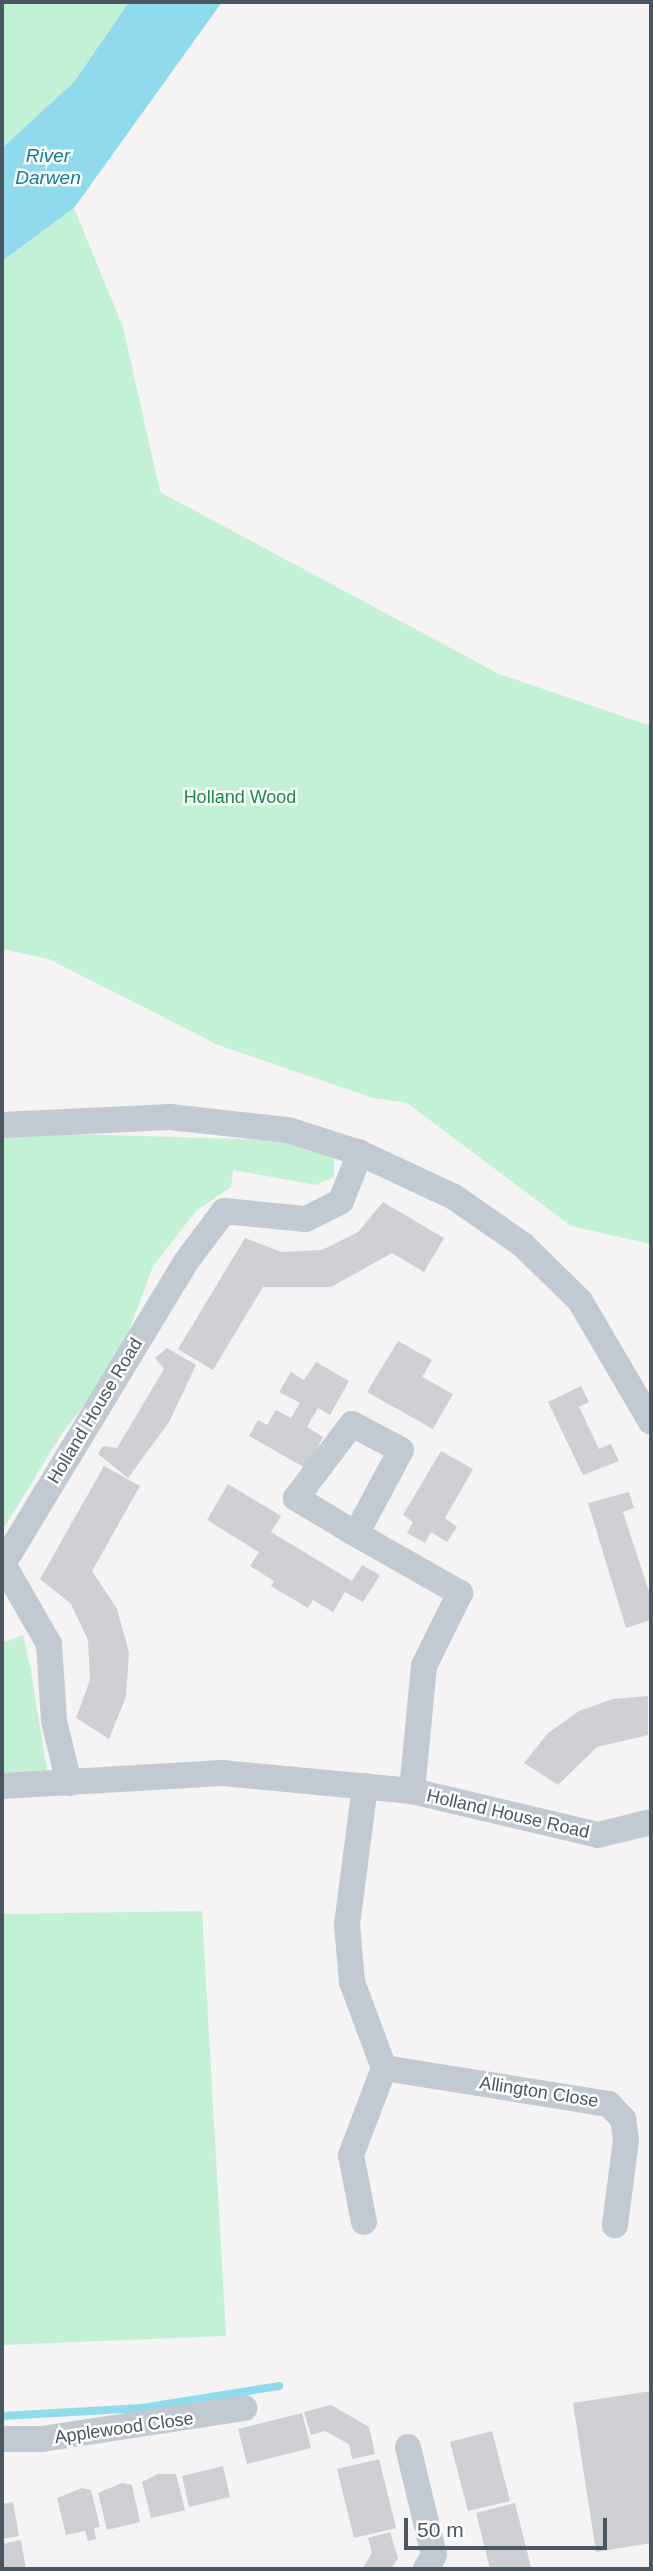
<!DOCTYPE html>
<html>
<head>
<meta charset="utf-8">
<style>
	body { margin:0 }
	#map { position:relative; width:653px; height:2571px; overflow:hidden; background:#f5f3f3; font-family:Helvetica,sans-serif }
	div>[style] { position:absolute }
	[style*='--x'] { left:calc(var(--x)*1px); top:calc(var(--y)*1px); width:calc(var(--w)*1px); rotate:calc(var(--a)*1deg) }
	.green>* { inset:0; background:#c3f1d5 }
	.water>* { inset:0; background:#90daee }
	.stream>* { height:8px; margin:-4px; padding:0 4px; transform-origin:4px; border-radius:4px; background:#90daee }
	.building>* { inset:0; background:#cdcfd5 }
	.minor>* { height:26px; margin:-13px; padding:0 13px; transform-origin:13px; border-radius:13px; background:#c1cad2 }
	span { translate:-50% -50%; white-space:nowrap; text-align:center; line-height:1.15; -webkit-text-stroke:5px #fff; paint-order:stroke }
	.park-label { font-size:18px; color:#17864f }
	.street-label { font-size:18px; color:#4a5661 }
	.water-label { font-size:19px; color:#0c7c9b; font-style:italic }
	.frame { position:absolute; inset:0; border:4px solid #4a5661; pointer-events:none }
	.scale { position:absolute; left:404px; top:2518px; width:203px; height:32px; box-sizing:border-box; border:4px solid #4a5661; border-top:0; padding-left:9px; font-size:21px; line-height:24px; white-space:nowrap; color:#4a5661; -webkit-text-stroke:5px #fff; paint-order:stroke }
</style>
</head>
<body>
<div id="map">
	<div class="green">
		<i style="clip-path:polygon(2px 2px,129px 2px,74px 82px,2px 148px)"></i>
		<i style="clip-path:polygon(74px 208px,123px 327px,160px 492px,499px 674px,651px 726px,651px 1244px,571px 1226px,407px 1103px,373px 1098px,218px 1045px,49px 959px,2px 949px,2px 261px)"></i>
		<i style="clip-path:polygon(9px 1132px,276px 1140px,334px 1156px,334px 1177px,316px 1185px,233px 1170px,231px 1187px,196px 1211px,153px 1266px,109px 1385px,92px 1395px,61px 1435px,2px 1531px,2px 1135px)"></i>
		<i style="clip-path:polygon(23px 1635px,30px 1666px,48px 1776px,2px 1774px,2px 1643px)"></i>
		<i style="clip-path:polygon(202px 1911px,226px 2336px,2px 2345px,2px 1914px)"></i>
	</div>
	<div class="water">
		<i style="clip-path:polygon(129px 2px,222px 2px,74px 208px,2px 261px,2px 148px,74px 82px)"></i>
	</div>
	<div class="stream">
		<i style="--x:2;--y:2416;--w:140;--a:-3.3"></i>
		<i style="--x:142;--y:2408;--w:139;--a:-9.1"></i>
	</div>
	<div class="building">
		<i style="clip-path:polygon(383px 1202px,444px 1238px,424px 1272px,392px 1253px,331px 1287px,263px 1287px,213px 1370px,178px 1349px,245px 1238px,282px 1252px,322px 1250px,358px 1232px)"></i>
		<i style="clip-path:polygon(398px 1341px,432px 1360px,422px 1377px,453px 1394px,433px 1429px,367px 1392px)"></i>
		<i style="clip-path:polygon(167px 1348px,196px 1365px,169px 1422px,128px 1478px,98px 1454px,103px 1446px,117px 1448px,164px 1369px,155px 1358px)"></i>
		<i style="clip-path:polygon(316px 1362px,349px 1381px,330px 1415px,318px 1408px,307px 1427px,323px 1437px,307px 1469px,249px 1436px,258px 1420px,267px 1425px,276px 1410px,291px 1418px,300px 1403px,279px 1392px,291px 1372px,304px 1380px)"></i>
		<i style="clip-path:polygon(581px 1386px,589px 1402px,579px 1407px,599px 1449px,611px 1444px,619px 1461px,583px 1475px,548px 1402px)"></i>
		<i style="clip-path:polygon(441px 1451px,473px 1469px,445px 1518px,457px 1527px,447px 1542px,431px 1532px,425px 1543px,407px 1533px,413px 1522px,403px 1515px)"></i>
		<i style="clip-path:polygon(104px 1466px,140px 1486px,92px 1571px,117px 1609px,129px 1652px,126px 1697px,109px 1739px,76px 1718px,90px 1680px,88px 1640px,71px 1604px,40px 1579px)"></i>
		<i style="clip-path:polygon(228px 1484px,281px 1516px,271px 1532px,352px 1581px,362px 1565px,380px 1575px,363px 1602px,345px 1592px,333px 1612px,313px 1600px,308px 1608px,271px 1586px,274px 1581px,250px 1566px,259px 1552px,207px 1520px)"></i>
		<i style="clip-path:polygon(629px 1492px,634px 1508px,623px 1512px,651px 1598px,651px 1620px,626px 1628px,588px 1503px)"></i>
		<i style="clip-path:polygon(648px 1696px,648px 1735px,597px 1747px,558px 1785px,524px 1763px,548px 1733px,579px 1711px,613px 1699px)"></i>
		<i style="clip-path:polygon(651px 2391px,651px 2543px,596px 2552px,573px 2403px)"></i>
		<i style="clip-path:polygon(331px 2405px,369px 2427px,375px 2454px,352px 2459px,349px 2444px,325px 2431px,311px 2435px,304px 2412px)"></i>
		<i style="clip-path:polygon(302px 2413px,311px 2448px,247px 2464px,238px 2429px)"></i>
		<i style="clip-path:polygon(492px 2431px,510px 2501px,468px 2511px,450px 2442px)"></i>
		<i style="clip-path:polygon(379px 2459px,396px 2528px,354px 2538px,337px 2469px)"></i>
		<i style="clip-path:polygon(223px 2466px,230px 2497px,189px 2507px,182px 2476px)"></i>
		<i style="clip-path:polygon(158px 2474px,176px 2474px,185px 2510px,151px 2518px,142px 2482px)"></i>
		<i style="clip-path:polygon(122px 2483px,132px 2485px,140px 2522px,107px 2530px,98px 2493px)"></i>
		<i style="clip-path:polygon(82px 2488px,91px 2490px,100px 2527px,94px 2528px,96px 2539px,88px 2541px,85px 2531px,66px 2535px,57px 2498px)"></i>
		<i style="clip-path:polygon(13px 2502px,19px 2536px,2px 2539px,2px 2504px)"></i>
		<i style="clip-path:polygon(515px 2503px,531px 2567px,490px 2569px,476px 2513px)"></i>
		<i style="clip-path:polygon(390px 2532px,398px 2558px,391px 2569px,362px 2569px,372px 2553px,368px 2538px)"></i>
		<i style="clip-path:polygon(21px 2540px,26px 2569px,2px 2569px,2px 2544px)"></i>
	</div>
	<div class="minor">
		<i style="--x:2;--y:1125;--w:168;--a:-2.7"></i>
		<i style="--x:170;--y:1117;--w:119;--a:6.3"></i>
		<i style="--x:288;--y:1130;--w:76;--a:17.7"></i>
		<i style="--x:360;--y:1153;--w:104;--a:25.1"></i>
		<i style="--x:454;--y:1197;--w:84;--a:34.8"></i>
		<i style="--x:523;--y:1245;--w:80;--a:44.5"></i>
		<i style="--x:580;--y:1301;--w:140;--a:59.6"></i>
		<i style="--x:356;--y:1534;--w:95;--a:-61.8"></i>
		<i style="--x:401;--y:1450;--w:55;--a:-152"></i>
		<i style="--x:352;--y:1424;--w:93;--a:127.1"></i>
		<i style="--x:296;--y:1498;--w:70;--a:31"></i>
		<i style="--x:356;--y:1534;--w:120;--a:29.6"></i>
		<i style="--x:460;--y:1593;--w:81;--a:116.3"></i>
		<i style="--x:424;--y:1666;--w:126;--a:95.5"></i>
		<i style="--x:69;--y:1783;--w:64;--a:-103.6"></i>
		<i style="--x:54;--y:1721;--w:77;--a:-93.7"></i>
		<i style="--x:49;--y:1644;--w:92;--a:-119.9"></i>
		<i style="--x:3;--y:1564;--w:352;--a:-58.8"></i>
		<i style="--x:185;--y:1263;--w:65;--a:-53.1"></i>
		<i style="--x:224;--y:1211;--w:82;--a:5.6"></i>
		<i style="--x:306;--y:1219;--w:39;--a:-27"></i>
		<i style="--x:341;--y:1201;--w:52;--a:-68.4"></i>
		<i style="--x:2;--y:1786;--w:220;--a:-3.4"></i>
		<i style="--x:222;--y:1773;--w:191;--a:5.4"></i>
		<i style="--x:412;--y:1791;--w:191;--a:13.3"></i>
		<i style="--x:598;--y:1835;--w:55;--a:-13.8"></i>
		<i style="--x:365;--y:1786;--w:139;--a:97.4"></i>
		<i style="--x:347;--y:1924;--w:58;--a:85.1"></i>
		<i style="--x:352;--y:1982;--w:92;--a:69.6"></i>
		<i style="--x:384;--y:2068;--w:228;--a:9.1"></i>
		<i style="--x:609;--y:2104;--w:21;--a:47"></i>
		<i style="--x:623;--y:2119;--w:21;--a:82"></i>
		<i style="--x:626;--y:2140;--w:86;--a:97.4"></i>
		<i style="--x:364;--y:2222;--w:68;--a:-101"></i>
		<i style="--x:351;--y:2155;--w:93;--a:-69.2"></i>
		<i style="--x:2;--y:2439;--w:40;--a:0"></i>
		<i style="--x:42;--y:2439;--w:205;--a:-8.7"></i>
		<i style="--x:408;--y:2447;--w:111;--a:76.5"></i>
		<i style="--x:434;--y:2555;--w:16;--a:120"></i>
	</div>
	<div class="park-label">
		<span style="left:240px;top:797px">Holland Wood</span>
	</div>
	<div class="street-label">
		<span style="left:95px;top:1411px;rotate:-59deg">Holland House Road</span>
		<span style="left:508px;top:1814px;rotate:13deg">Holland House Road</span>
		<span style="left:539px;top:2092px;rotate:9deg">Allington Close</span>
		<span style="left:124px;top:2428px;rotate:-8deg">Applewood Close</span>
	</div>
	<div class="water-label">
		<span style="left:48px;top:167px">River<br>Darwen</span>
	</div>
	<div class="frame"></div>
	<div class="scale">50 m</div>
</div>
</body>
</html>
